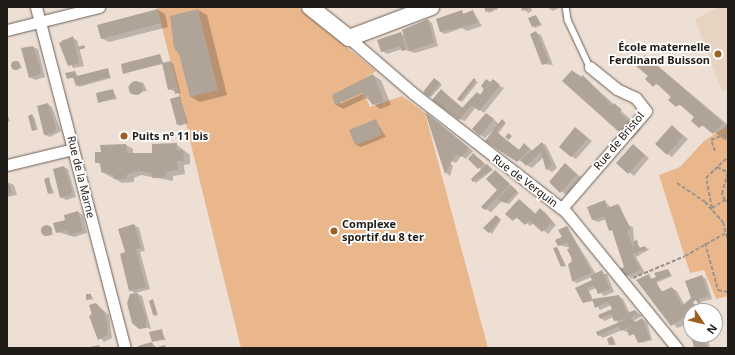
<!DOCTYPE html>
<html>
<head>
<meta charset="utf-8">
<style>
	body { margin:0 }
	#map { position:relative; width:735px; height:355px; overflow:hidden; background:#eddfd4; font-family:"Noto Sans",sans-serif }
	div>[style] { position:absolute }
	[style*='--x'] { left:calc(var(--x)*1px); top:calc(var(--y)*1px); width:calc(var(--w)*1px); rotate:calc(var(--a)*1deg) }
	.built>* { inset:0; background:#e7d3c2 }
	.green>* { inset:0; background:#eab78c }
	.shadow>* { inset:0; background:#0003 }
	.building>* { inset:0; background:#b0a398 }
	.round { border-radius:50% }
	.path>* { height:2px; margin-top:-1px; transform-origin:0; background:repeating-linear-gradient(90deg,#9d938a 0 4px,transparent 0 6px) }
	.roads { filter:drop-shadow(0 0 1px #6a5e55) drop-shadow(0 0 1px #6a5e55) }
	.lane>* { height:5.5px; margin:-2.75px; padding:0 2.75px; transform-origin:2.75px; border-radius:2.75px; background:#fff }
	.street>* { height:11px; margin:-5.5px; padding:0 5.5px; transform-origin:5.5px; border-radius:5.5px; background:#fff }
	.secondary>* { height:16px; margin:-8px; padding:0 8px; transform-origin:8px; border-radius:8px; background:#fff }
	.dots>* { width:11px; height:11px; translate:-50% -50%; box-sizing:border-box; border:2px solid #fff; border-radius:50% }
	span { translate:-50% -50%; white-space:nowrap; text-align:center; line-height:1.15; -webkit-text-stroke:3.5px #fff; paint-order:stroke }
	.poi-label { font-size:11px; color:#201c18; font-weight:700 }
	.right { translate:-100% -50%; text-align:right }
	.left { translate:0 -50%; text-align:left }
	.street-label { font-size:11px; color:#201c18 }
	.frame { position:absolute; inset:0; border:8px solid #201c18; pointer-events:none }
	.north { position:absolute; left:683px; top:303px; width:40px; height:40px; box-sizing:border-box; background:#fff; border:1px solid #a6a4a3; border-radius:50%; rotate:125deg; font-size:11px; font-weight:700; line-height:16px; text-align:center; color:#201c18 }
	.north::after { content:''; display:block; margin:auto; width:14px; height:18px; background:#9c6023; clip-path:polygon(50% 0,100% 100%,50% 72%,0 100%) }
</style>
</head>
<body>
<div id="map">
	<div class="built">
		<i style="clip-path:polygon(719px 7px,728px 7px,728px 89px,722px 91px,695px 19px)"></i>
	</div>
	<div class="green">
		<i style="clip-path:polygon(157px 7px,298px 7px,376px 71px,359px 82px,370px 107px,402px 96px,425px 113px,488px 348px,241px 348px)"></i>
		<i style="clip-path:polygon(728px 125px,728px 296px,716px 299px,704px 270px,690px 273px,659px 175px,680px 167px,704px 141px)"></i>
	</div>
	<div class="shadow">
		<i style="clip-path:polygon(485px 7px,497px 7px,498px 9px,489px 13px)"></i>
		<i style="clip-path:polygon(522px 7px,531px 7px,532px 11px,528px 13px)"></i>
		<i style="clip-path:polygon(547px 7px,559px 7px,559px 8px,553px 11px)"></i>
		<i style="clip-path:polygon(158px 10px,165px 14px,168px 27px,109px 42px,101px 38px)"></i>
		<i style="clip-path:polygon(198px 10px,207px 15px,227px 95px,200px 102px,191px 97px)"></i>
		<i style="clip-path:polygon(473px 11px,482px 26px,467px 31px,462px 28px,445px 34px,441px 32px,437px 20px)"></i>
		<i style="clip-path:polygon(536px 16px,542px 25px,535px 28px,529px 19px)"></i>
		<i style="clip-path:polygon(428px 20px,432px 23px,438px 46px,415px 53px,402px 49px,387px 54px,382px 51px,400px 33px,405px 36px)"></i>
		<i style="clip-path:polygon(536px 33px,541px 35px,553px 65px,543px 64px)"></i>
		<i style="clip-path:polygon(72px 38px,77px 40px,84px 66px,73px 68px,61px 47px,62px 40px)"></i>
		<i style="clip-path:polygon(33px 47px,38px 49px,45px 77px,35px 80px,30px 77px)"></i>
		<i style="clip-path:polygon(160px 55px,164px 64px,173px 63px,181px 94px,169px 89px,163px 64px,124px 73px)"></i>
		<i style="clip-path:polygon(646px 56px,728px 125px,726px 141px,705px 125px,700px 127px,695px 117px,681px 105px,676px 106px,672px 97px,658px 84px,653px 86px)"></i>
		<i style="clip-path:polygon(18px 61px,22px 68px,16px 70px,12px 63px)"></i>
		<i style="clip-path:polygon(107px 69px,111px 78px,79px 87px,75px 78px,68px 78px,75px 72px,78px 77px)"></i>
		<i style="clip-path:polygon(572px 71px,585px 78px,641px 129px,632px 139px,563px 81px)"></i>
		<i style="clip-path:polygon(evenodd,373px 75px,381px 80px,391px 105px,380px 109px,366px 98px,343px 109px,336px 105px,333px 95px,373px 75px,366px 90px,367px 92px,340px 104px,340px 102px,366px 90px)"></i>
		<i style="clip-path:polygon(437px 80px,442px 85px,431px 97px,429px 96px)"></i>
		<i style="clip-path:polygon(474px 80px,478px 82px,462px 102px,458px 99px)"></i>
		<i style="clip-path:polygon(487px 80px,504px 88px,484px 113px,476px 107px,465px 121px,460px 119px,441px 90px,463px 108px,477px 93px,481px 95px)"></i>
		<i style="clip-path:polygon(143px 82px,147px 91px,130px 94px,128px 86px)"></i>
		<i style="clip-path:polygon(113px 90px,117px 99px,99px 102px)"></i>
		<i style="clip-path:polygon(180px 97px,188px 123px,180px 126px,178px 124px)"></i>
		<i style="clip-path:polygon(48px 104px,52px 107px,61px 131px,50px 137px,45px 135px)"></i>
		<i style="clip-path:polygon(426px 113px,473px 151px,466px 159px,461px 156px,456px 163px,443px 157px,453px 166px,450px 176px,446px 173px)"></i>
		<i style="clip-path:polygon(7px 114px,10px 121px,7px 122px)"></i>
		<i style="clip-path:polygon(32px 115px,34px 117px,38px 130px,33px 130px)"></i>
		<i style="clip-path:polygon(491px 117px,499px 124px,502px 120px,506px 123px,498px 134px,519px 150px,525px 145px,533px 151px,542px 143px,546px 145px,557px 168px,552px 172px,547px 169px,544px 157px,532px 168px,490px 143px,496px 128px,485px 138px,481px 135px)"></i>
		<i style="clip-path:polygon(376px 121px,386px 137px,361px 147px,356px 145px)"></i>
		<i style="clip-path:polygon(672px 126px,688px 139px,672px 157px,668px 154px)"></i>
		<i style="clip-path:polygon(576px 129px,592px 141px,576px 159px,571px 156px)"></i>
		<i style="clip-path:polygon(176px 144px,190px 155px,190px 164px,184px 165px,185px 174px,173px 176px,173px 181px,141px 175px,134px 178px,134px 182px,122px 183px,102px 172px,96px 153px,102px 153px,101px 146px,126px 145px,133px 149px,133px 154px,153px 154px)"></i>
		<i style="clip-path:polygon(633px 145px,649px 158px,634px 176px,618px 163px)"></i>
		<i style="clip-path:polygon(475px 156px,493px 170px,476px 183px,473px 180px,482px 170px,469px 159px)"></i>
		<i style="clip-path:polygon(565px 165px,581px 177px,566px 195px,550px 182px)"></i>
		<i style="clip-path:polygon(63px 167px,68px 169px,76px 197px,66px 200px,61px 197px)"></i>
		<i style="clip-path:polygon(495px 171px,519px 193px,509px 204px,502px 201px,491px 212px,482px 207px,498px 190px)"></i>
		<i style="clip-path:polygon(48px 179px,54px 193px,51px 194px,49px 193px)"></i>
		<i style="clip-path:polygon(7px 182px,14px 185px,17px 195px,7px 197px)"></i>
		<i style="clip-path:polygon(520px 200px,536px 214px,541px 210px,545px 212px,556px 225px,548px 234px,534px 223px,530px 226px,519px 217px,513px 220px)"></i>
		<i style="clip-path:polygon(605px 201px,611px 208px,620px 206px,627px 225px,633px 227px,634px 242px,641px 248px,650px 249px,636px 257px,645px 273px,631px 278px,627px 275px,614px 230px,610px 230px,606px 219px,598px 222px,593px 220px)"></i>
		<i style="clip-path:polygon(78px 212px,83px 215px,87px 233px,74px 237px,57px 232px)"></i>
		<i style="clip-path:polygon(498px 217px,501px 220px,492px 234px,485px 228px)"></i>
		<i style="clip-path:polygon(134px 225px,139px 228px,145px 251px,140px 252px,150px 289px,136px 293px,142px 296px,151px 329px,138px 325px,136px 294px,130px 290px,129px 252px,122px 229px)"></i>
		<i style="clip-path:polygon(42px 227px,51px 227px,53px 235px,44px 236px)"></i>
		<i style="clip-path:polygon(567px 227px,596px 274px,607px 274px,614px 292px,604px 296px,596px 288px,589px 291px,593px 300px,618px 296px,623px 299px,630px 313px,635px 311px,642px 316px,635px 320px,636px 322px,642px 319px,647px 322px,652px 340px,641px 343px,636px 335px,622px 330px,603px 338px,599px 335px,619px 323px,613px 317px,605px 321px,601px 318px,613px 309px,611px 305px,600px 310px,593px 301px,583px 303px,579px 293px,593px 281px,592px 277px,577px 283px,572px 281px,571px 248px,558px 245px)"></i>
		<i style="clip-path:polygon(557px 248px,566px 266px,564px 267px,562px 266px)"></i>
		<i style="clip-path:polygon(668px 270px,672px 276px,656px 283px,663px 292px,672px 288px,677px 291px,685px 306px,689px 301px,699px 306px,687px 282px,702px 276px,706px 279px,712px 299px,701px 302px,703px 308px,691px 311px,683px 320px,685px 325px,677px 328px,638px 281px,649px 276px,652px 279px,657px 277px,655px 273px)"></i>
		<i style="clip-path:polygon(90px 295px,92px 296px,93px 300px,87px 299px)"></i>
		<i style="clip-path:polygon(153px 300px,158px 315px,156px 316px,154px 315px)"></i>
		<i style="clip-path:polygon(96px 304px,109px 315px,112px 338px,104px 342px,94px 330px,90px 316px)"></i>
		<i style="clip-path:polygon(161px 330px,166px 340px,153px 341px)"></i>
		<i style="clip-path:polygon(690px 335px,707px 335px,710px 348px,695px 348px)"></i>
		<i style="clip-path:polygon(612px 337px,614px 339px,616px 345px,610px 345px)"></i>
		<i style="clip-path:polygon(152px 343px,157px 348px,169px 348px,139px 348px)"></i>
	</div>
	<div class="building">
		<i style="clip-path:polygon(484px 7px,496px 7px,497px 8px,486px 12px)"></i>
		<i style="clip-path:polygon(521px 7px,527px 7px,528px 9px,522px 11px)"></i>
		<i style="clip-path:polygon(158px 9px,161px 23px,101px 39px,97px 25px)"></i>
		<i style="clip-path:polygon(198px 9px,218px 90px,190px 97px,179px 54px,174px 48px,170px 16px)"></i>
		<i style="clip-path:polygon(462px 10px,463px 14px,473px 10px,478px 23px,440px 32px,436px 19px)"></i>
		<i style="clip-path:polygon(536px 15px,540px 24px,532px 27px,528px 18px)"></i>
		<i style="clip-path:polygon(428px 19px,434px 43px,409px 51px,402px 30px)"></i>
		<i style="clip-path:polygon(536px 31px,549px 62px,542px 65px,530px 34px)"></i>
		<i style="clip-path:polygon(401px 32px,406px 50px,402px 51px,400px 46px,381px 52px,377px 40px)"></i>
		<i style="clip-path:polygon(73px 36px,79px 63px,68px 66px,59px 43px)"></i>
		<i style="clip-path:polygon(84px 45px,85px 48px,79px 50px,78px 47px)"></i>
		<i style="clip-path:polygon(33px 46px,41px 70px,40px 74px,29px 78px,21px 48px)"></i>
		<i style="clip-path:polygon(160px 54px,162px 63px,123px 74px,121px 64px)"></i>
		<i style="clip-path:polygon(645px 55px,723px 123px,713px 134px,702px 125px,699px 128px,691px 121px,694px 117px,679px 104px,676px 107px,668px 100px,671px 97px,656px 83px,653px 87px,645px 79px,648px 76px,636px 66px)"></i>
		<i class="round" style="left:10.5px;top:60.5px;width:9px;height:9px"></i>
		<i style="clip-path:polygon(171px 61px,178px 87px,168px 90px,162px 63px)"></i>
		<i style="clip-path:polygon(108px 68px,110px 77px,76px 86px,73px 77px,67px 79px,65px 73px,75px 71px,77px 76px)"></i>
		<i style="clip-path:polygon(572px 70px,581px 78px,583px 75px,612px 106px,614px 103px,622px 110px,619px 112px,629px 121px,619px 132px,562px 81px)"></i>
		<i style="clip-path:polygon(373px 74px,384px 101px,372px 105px,368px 96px,364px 98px,362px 93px,335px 105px,332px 95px)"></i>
		<i style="clip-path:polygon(434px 78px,440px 83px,429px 97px,423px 92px)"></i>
		<i style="clip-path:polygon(474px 78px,476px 80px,460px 101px,457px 99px)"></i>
		<i style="clip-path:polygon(486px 79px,490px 82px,484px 89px,481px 86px)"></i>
		<i style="clip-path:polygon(493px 79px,500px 85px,479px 111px,472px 105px,477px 99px,459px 120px,432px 100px,441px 89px,462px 108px,477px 92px,480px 95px)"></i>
		<i class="round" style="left:129px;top:81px;width:14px;height:14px"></i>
		<i style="clip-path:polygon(178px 88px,179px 93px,175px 94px,174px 89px)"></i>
		<i style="clip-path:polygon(113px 89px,115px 98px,98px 103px,96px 93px)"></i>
		<i style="clip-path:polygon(180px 96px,187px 123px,177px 125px,170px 99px)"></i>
		<i style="clip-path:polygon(48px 103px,56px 128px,55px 132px,44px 135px,37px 106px)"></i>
		<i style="clip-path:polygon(425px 112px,469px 148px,461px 157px,456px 154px,445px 174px)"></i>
		<i style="clip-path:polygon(486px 113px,494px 119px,480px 136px,472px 129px)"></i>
		<i style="clip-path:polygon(32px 114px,36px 130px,32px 131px,28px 116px)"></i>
		<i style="clip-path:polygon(376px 119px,382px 135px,355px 145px,349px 130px)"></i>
		<i style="clip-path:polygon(502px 119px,505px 122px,497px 132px,519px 150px,524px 143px,530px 149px,517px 162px,485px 141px)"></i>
		<i style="clip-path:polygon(672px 125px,683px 136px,667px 155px,655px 144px)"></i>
		<i style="clip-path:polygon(575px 127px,588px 138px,571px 157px,559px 147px)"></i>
		<i style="clip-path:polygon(508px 133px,512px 136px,509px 140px,505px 137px)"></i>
		<i style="clip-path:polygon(542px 142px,552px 165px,546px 170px,541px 152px,526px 166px,521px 160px)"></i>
		<i style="clip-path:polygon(177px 143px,177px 150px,183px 150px,184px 161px,177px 161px,178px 170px,166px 172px,166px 177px,152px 178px,153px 173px,140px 171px,127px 174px,127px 179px,114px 179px,114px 175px,101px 172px,101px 163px,95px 163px,95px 152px,101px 152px,100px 145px,126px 144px,127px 153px,152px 153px,152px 144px)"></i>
		<i style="clip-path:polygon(633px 144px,645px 155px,628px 174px,616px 163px)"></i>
		<i style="clip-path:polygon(473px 153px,484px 163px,478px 169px,468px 159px)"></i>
		<i style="clip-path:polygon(565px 163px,577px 174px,560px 193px,549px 182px)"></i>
		<i style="clip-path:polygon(487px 164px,492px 169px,473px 182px,471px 179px)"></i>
		<i style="clip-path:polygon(64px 166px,72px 190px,71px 195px,60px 198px,53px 169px)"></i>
		<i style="clip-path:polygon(495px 170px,510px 184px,485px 210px,481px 207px,497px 190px,486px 179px)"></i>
		<i style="clip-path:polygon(49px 177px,52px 192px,48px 194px,44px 179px)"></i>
		<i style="clip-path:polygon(7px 181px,12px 192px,7px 194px)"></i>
		<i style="clip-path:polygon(511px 185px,517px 191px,506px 203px,502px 202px,498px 199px)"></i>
		<i style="clip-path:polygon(519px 199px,535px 214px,540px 208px,552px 222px,542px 232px,529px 220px,525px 225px,516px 217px,513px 221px,505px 214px)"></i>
		<i style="clip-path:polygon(605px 200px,607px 208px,618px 204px,631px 229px,627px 231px,634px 250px,634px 241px,637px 240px,639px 248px,645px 246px,647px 249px,632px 254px,641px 270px,626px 276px,620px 269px,624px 267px,612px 230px,609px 231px,604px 216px,592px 220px,587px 207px)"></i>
		<i style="clip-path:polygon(78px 211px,83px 231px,69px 235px,67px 230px,56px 233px,53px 223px,65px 220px,64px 215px)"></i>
		<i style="clip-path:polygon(496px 215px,500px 219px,489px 233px,483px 228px)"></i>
		<i style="clip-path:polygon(134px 224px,141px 248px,136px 249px,146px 287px,129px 291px,120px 254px,125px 252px,118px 229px)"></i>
		<i class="round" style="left:40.5px;top:224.5px;width:11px;height:11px"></i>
		<i style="clip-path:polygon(567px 226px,592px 273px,572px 281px,568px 264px,573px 261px,567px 249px,570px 248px,567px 242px,558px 246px,555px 240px,562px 237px,558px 230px)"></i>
		<i style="clip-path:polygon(557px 247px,565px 265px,561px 267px,553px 248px)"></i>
		<i style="clip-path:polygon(668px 269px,671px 275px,656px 281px,661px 292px,672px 287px,682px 306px,691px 298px,685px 281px,702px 275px,708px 296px,699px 299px,701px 307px,696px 300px,693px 302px,696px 309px,671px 326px,636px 280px,649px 274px,651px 279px,656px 277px,654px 273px)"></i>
		<i style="clip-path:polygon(602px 270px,610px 289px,598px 294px,594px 285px,587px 288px,592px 299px,619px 295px,627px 313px,635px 310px,638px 314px,631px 317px,634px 323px,642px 318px,650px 339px,638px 343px,634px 334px,629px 336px,627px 330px,634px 325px,621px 331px,619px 326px,598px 336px,596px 332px,629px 318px,614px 321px,611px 314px,600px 319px,598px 315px,612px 309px,608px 301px,595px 308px,592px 299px,583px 303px,575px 288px,592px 280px,590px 276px)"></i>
		<i style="clip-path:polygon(137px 293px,146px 317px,146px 328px,139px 329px,132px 323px,127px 303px,130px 294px)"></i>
		<i style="clip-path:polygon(86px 294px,91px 294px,91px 299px,86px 300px)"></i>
		<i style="clip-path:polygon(153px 299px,157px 314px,153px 315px,149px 301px)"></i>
		<i style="clip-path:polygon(96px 303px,104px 312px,108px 327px,107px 335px,98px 340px,89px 316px,92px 315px,89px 305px)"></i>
		<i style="clip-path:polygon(162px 329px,164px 339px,152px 342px,149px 332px)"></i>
		<i style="clip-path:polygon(691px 333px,703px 335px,707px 348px,694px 348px)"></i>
		<i style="clip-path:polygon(612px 336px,614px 344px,609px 345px,607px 339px)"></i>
		<i style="clip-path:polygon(152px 342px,153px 348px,138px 348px,138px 346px)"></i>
		<i style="clip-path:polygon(99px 345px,100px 348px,90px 348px,90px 347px)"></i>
		<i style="clip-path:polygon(165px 345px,166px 348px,154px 348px)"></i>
	</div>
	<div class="path">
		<i style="--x:715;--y:151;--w:12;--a:-110"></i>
		<i style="--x:711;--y:140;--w:14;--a:-21"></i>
		<i style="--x:724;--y:135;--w:5;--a:37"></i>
		<i style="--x:717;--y:167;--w:11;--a:27"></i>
		<i style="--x:677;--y:183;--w:34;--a:34"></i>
		<i style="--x:705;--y:202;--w:27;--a:48"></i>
		<i style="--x:723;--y:222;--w:21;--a:76"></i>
		<i style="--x:725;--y:200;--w:7;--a:-117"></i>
		<i style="--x:722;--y:194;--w:24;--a:-75"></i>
		<i style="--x:712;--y:208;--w:31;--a:-101"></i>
		<i style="--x:706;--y:178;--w:30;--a:-44"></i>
		<i style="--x:712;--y:208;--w:15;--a:-32"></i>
		<i style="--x:725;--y:200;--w:4;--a:34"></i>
		<i style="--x:705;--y:243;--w:49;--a:74.5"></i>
		<i style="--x:718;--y:290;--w:10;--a:11"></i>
		<i style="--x:633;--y:278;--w:56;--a:-22.9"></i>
		<i style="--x:685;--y:256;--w:47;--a:-29.3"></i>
	</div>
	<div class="roads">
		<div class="lane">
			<i style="--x:566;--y:7;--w:13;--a:81"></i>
			<i style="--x:568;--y:20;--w:52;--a:64.9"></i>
		</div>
		<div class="street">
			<i style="--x:36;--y:7;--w:352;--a:75.4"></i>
			<i style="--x:7;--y:30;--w:95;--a:-14"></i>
			<i style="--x:349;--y:38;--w:86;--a:40.7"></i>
			<i style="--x:414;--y:94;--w:192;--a:37.8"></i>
			<i style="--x:566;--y:212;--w:176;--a:50.8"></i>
			<i style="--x:7;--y:165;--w:68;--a:-13.6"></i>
			<i style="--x:562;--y:208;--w:128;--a:-49.1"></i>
			<i style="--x:646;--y:111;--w:16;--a:-128"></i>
			<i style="--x:636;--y:98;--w:21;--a:-155"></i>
			<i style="--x:617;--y:89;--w:35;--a:-141"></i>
		</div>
		<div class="secondary">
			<i style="--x:310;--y:7;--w:50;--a:38.5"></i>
			<i style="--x:349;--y:38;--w:88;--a:-20.7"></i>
		</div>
	</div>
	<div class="dots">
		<i style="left:718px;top:54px;background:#9c6023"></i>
		<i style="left:124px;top:136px;background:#9c6023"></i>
		<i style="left:334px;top:231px;background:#9c6023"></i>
	</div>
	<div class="poi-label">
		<span class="right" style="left:710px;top:54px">École maternelle<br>Ferdinand Buisson</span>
		<span class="left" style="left:132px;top:136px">Puits n° 11 bis</span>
		<span class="left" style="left:342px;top:231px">Complexe<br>sportif du 8 ter</span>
	</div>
	<div class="street-label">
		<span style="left:619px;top:141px;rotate:-50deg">Rue de Bristol</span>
		<span style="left:81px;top:177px;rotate:76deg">Rue de la Marne</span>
		<span style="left:525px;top:181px;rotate:37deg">Rue de Verquin</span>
	</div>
	<div class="frame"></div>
	<div class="north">N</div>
</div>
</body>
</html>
